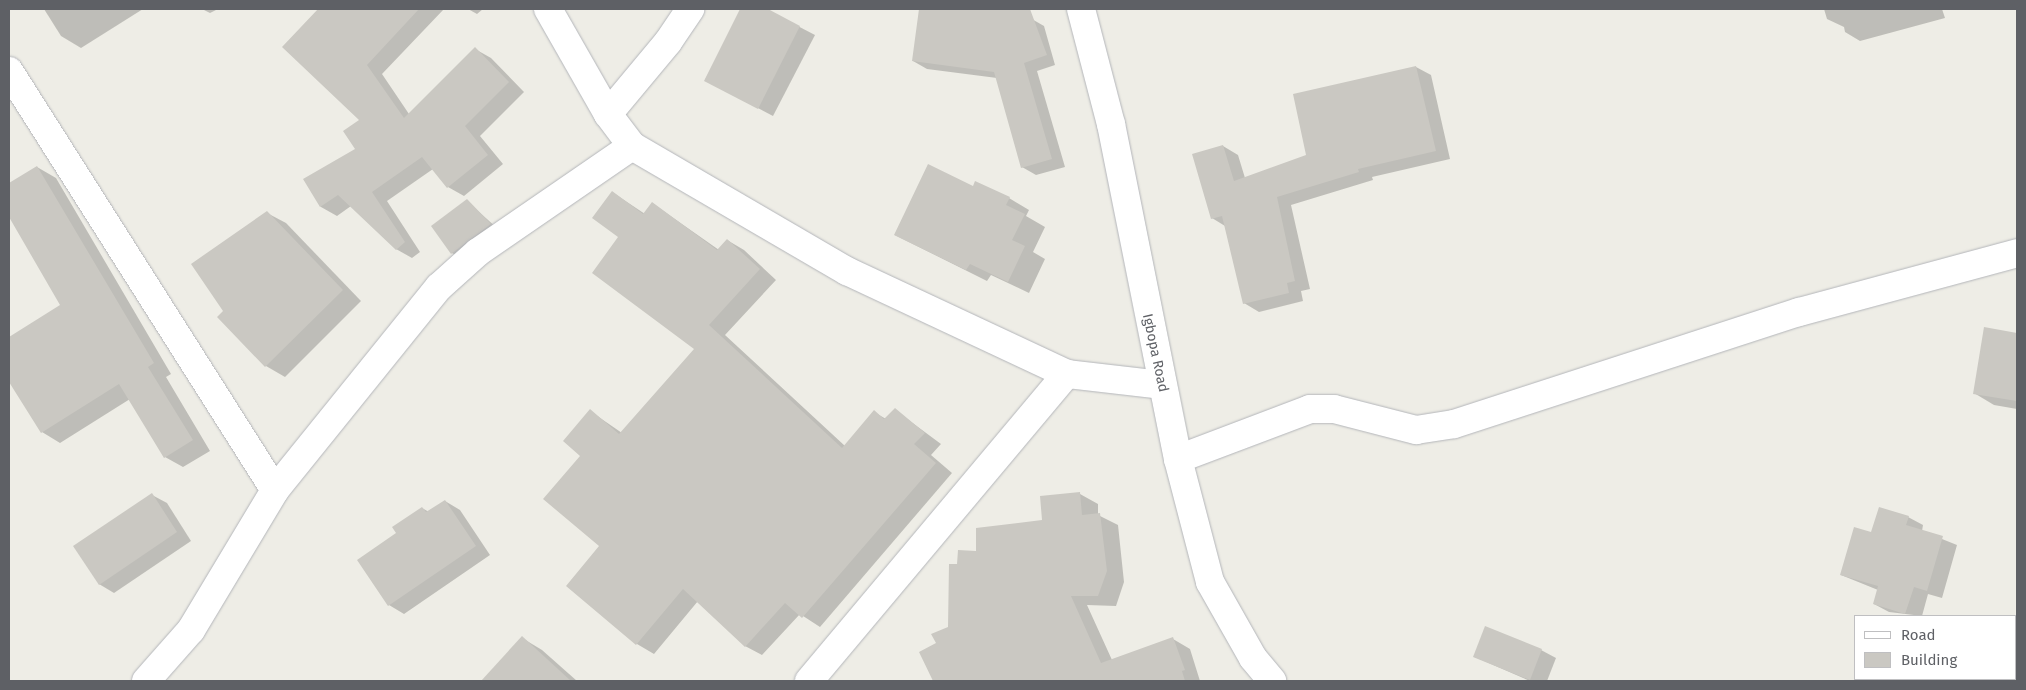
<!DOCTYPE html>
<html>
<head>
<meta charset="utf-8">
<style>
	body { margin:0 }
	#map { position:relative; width:2026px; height:690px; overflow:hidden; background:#eeede6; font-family:"Fira Sans",sans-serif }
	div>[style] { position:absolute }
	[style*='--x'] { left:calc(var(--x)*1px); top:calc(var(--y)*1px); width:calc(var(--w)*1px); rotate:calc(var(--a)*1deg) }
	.shadow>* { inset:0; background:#0003 }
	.building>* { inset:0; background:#cac8c2 }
	.roads { filter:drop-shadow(0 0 1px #b3b5b9) drop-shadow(0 0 1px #b3b5b9) }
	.street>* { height:28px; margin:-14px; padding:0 14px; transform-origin:14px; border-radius:14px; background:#fff }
	.secondary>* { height:28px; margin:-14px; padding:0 14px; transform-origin:14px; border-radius:14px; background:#fff }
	span { translate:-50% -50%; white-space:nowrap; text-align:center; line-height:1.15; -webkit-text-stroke:4px #fff; paint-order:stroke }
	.street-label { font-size:14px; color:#5e6065 }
	.frame { position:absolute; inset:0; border:10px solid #5e6065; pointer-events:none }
	.legend { position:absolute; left:1854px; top:615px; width:162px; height:65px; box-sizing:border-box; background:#fff; border:1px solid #bfbfc1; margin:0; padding:6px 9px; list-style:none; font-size:15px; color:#5e6065 }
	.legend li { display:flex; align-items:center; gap:10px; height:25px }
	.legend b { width:25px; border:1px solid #bfbfc1 }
</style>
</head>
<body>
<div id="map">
	<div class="shadow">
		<i style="clip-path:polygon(44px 9px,143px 9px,81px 48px,61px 36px)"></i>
		<i style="clip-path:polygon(202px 9px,218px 9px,210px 13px)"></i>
		<i style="clip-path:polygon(320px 9px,444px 9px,382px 74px,409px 114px,475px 49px,491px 58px,524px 92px,480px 136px,503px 164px,464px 196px,448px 187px,433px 169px,387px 201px,420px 252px,412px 258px,396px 249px,351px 206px,337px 216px,321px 207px,305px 180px,357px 149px,361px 120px,284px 47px)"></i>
		<i style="clip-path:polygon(468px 9px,483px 9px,477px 14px)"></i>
		<i style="clip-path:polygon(742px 9px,765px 9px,815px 35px,773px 116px,705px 80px)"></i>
		<i style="clip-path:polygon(920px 9px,998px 9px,1005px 25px,1030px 18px,1044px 26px,1055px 65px,1037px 71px,1065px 167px,1036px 175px,1022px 167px,997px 78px,927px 69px,913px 61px)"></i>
		<i style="clip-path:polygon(1824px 9px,1942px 9px,1945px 18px,1860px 41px,1845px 32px,1844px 27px,1827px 19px)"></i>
		<i style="clip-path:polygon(1416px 67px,1431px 75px,1450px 159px,1372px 177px,1373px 180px,1291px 205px,1310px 289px,1301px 291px,1303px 301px,1259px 312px,1244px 303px,1225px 226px,1212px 218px,1223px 146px,1238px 155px,1245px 178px,1308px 156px)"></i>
		<i style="clip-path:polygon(37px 167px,56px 178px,171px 374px,166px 377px,210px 451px,183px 467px,165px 457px,130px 399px,60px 443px,42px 432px,9px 379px,9px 338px,62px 305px,9px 215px,9px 185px)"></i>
		<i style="clip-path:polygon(974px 188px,1009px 198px,1029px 210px,1026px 216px,1045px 227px,1033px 252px,1045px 259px,1029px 293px,991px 275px,987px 281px,895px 235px)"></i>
		<i style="clip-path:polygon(612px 192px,645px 214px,652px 203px,719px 250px,727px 240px,744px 250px,776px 280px,725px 335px,845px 446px,874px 412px,886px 419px,895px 410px,941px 444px,931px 455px,952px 473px,820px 627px,800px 614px,762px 655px,745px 646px,698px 601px,654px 654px,637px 644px,567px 586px,600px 546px,582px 456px,590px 411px,622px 433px,696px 349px,620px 237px)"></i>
		<i style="clip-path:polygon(467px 201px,498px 229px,460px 258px,452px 253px,433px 226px)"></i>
		<i style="clip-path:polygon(267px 213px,286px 223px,361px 301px,285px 377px,266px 366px,225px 311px)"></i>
		<i style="clip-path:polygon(1985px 329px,2017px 334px,2017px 409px,1994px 405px,1974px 393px)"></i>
		<i style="clip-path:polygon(1080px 494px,1098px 504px,1098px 515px,1118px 525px,1124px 582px,1116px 606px,1087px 605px,1112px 660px,1173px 639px,1190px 649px,1200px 681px,934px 681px,921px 652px,938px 644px,949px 628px,958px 565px,977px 552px,1043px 522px)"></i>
		<i style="clip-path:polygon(152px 495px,167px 503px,191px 541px,114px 593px,99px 584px)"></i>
		<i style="clip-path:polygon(445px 501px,460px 510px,490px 555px,404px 614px,389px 605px,398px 533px,422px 508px,429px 512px)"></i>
		<i style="clip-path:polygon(1908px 517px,1923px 525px,1922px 531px,1957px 545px,1942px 598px,1928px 594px,1922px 616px,1889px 612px,1874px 604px,1878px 590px,1841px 575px,1872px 533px)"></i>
		<i style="clip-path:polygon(522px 638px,542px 650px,577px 681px,483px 681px)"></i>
		<i style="clip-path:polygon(1541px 650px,1556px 658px,1547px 681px,1530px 681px,1475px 657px)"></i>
	</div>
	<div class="building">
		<i style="clip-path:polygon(318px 9px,419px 9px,367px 65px,404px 118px,475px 47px,509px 82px,465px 126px,488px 155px,447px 188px,422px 157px,372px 192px,405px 242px,396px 250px,338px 195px,320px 207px,303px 179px,355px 149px,343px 131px,359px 120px,282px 47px)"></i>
		<i style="clip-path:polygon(740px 9px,768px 9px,800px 26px,758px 109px,704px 81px)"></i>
		<i style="clip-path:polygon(919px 9px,1030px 9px,1047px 55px,1024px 63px,1052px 159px,1021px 168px,994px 72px,912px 61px)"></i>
		<i style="clip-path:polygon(1416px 66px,1436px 151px,1358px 169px,1359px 172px,1277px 197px,1295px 281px,1287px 283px,1289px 293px,1243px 304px,1222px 216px,1211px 219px,1192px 154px,1223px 145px,1234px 181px,1306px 155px,1293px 94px)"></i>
		<i style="clip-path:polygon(928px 164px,973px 186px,975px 181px,1010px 197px,1006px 205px,1025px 214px,1012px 240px,1025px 246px,1008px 282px,970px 264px,966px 270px,894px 235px)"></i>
		<i style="clip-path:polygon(37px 166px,154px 363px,148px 367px,193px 440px,164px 458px,119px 384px,41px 433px,9px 382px,9px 337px,60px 305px,9px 217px,9px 183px)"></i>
		<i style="clip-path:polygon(612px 191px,643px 214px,652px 202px,717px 250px,727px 239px,760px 269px,709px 325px,842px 448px,874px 410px,884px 419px,895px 408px,925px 433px,914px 444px,936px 463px,802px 618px,785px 603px,745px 647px,683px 589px,636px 645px,566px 586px,599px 546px,543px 499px,580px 456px,563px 441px,590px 409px,619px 434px,694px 349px,592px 273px,618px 237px,592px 218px)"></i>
		<i style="clip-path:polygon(467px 199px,491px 224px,451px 254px,431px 226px)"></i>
		<i style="clip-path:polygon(267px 211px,343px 290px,265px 367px,217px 317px,223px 311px,191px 264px)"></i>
		<i style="clip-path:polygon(1984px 327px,2017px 333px,2017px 401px,1973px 394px)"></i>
		<i style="clip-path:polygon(1080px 492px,1082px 515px,1100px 513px,1107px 571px,1098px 596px,1071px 596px,1101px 663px,1173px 637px,1185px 670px,1182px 671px,1185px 681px,933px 681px,919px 652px,936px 643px,931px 634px,948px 627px,949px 564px,957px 564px,958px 550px,976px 551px,976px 528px,1042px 520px,1040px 496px)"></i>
		<i style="clip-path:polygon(152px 493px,177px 532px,99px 585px,73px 546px)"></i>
		<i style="clip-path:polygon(445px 500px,476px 546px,388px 606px,357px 560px,396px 533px,392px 527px,422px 507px,426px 512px)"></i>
		<i style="clip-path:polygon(1879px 507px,1909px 516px,1906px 525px,1943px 536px,1927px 591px,1914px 587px,1905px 614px,1873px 604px,1878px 586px,1840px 575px,1854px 527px,1871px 532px)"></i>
		<i style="clip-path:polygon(1485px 626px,1542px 649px,1530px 680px,1473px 657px)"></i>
		<i style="clip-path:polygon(522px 636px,571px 681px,481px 681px)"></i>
	</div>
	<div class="roads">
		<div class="street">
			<i style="--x:548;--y:9;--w:121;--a:60.3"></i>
			<i style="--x:9;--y:71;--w:496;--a:57.6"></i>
			<i style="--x:632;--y:146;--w:249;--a:30.2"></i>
			<i style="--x:847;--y:271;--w:243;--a:25.1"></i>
			<i style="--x:1067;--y:374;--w:96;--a:6.6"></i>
			<i style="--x:1178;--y:459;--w:141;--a:-20.7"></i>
			<i style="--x:1310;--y:409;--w:24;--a:0"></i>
			<i style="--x:1334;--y:409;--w:85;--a:14.4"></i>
			<i style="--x:1416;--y:430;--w:38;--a:-9"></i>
			<i style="--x:1454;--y:424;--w:363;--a:-18"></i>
			<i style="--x:1799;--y:312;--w:226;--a:-15.1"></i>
			<i style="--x:146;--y:681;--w:68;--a:-48.6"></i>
			<i style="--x:191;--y:630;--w:163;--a:-59"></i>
			<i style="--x:275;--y:490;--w:261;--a:-51.1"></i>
			<i style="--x:439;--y:287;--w:52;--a:-41.9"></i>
			<i style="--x:478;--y:252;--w:187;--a:-34.5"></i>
			<i style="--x:632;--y:146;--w:40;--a:-127"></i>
			<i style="--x:608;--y:114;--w:94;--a:-50.2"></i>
			<i style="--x:668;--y:42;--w:40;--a:-56"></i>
			<i style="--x:809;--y:681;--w:401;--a:-50"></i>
		</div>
		<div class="secondary">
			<i style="--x:1081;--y:9;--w:119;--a:75.4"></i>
			<i style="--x:1111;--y:124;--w:342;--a:78.7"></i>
			<i style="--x:1178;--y:459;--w:127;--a:75.4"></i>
			<i style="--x:1210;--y:582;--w:87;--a:60.5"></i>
			<i style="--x:1253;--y:658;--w:30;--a:50"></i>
		</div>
	</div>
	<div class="street-label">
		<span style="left:1155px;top:353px;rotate:78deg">Igbopa Road</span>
	</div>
	<div class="frame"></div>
	<ul class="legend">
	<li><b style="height:6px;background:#fff"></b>Road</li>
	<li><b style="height:14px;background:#cac8c2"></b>Building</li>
	</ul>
</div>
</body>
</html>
